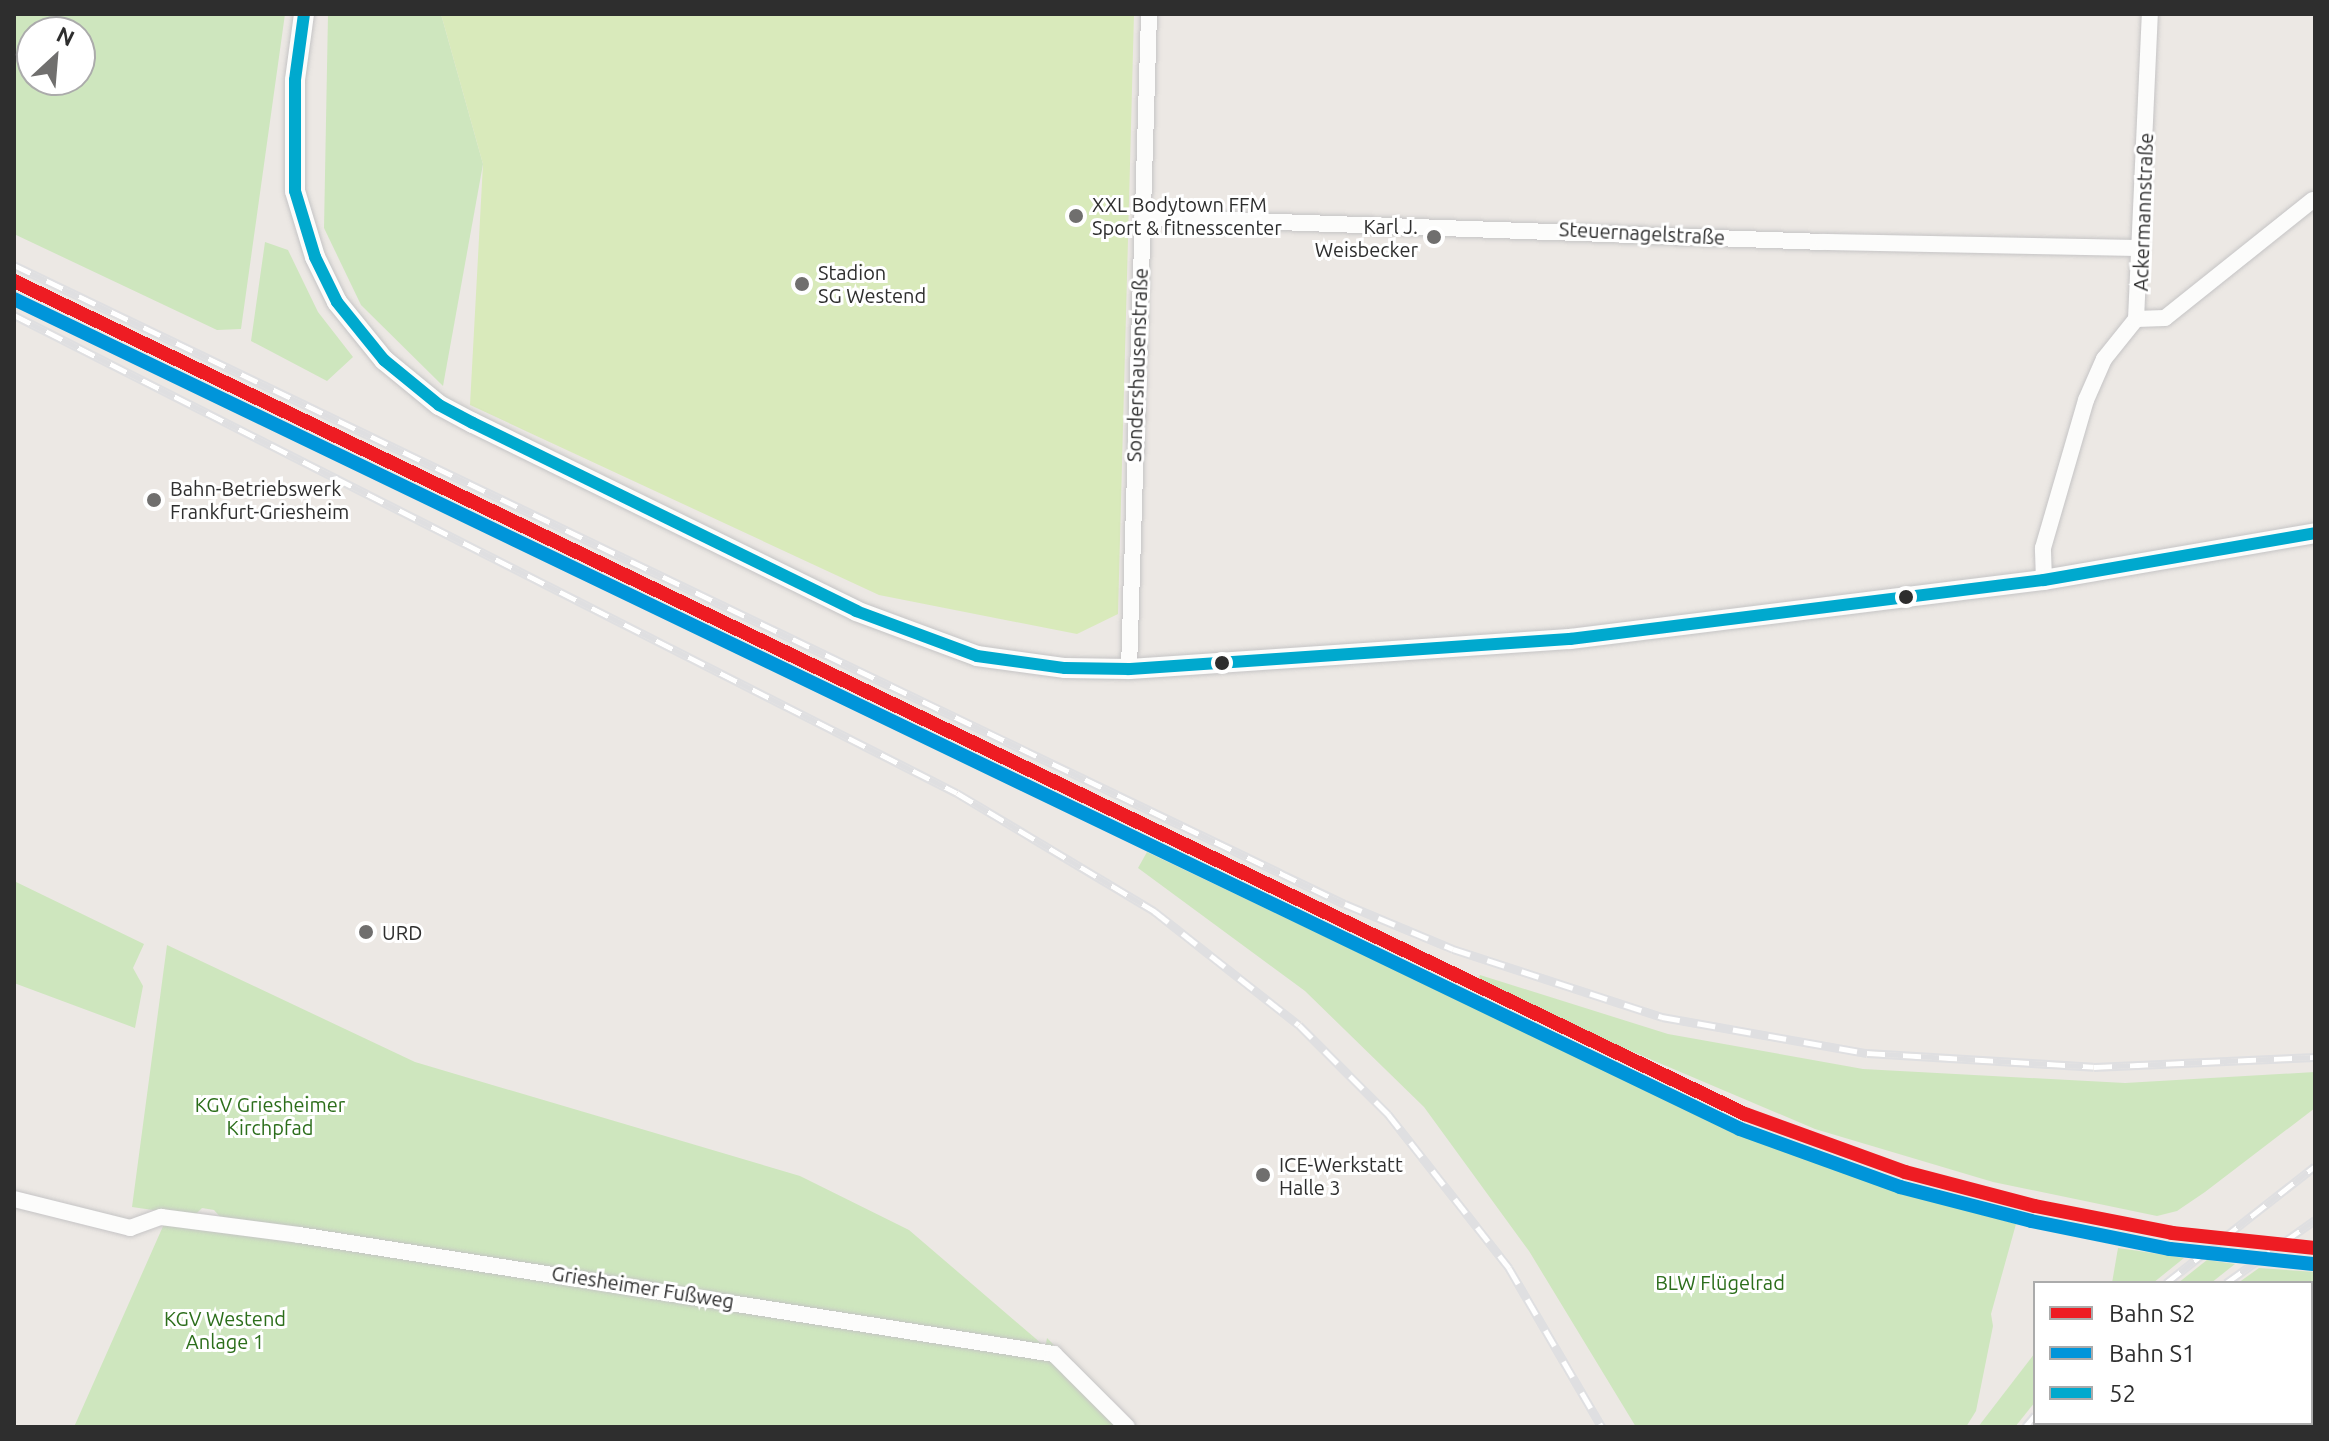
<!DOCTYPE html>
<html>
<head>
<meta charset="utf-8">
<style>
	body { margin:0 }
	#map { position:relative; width:2329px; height:1441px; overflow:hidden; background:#ece8e4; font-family:Ubuntu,sans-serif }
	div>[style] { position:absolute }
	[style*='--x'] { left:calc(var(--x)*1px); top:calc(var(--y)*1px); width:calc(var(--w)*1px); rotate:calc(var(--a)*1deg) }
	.green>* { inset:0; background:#cee6be }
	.pitch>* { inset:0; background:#d9eabb }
	.roads { filter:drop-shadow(0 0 2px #c5c4c5) drop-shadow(0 0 2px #c5c4c5) }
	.minor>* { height:16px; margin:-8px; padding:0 8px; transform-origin:8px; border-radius:8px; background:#fcfcfb }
	.tertiary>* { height:20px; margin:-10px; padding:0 10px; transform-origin:10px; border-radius:10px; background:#fcfcfb }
	.rail>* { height:9px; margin-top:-4.5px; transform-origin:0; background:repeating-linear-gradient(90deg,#fff 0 18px,#dfdfe1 0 36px); box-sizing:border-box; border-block:2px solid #dfdfe1 }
	.bus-1>* { height:12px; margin:-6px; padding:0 6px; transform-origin:6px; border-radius:6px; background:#00a9ce }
	.rail-1>* { height:14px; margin:-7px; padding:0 7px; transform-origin:7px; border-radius:7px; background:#ee1c23 }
	.rail-2>* { height:14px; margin:-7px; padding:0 7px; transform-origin:7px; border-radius:7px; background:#0095da }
	.dots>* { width:22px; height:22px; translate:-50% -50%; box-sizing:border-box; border:4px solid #fff; border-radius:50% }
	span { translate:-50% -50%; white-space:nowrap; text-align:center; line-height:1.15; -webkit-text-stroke:6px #fff; paint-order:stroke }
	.poi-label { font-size:20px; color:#2e2e2e }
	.left { translate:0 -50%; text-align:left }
	.right { translate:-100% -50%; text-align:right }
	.street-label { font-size:20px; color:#2e2e2e }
	.park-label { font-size:20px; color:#2c6e1b }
	.frame { position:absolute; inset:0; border:16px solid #2e2e2e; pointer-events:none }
	.legend { position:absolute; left:2033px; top:1281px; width:280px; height:144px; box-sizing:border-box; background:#fff; border:2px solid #ababab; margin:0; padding:10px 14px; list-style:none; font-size:24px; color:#2e2e2e }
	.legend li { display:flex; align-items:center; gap:16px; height:40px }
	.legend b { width:40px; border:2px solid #ababab }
	.north { position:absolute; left:16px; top:16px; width:80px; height:80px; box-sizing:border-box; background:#fff; border:2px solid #ababab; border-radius:50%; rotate:26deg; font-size:22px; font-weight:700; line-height:32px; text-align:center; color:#2e2e2e }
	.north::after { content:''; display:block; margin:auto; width:28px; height:36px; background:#706f6e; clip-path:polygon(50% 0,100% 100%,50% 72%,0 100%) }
</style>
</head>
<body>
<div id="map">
	<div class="green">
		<i style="clip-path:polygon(evenodd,14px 14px,285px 14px,241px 329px,217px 330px,14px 234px,14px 14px,32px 32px,80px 32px,80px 80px,32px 80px,32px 32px)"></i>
		<i style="clip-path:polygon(328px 14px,441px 14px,483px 164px,443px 386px,361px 305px,324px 228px)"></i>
		<i style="clip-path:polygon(265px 242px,288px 250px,318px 312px,353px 357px,327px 381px,251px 341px)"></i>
		<i style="clip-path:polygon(1147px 852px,1737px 1133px,1899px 1192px,2016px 1224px,1991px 1314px,1993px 1326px,1976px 1411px,1966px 1427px,1636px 1427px,1529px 1251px,1424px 1107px,1305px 991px,1138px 868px)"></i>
		<i style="clip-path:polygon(14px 881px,144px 944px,133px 968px,143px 986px,135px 1028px,14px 983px)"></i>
		<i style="clip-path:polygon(167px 945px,415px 1062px,800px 1176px,909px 1230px,1042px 1344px,222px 1219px,214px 1210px,202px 1208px,194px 1216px,132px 1207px)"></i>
		<i style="clip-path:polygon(1480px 975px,1668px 1034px,1863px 1069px,2125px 1083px,2315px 1072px,2315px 1108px,2205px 1192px,2177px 1211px,2157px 1216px,1993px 1182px,1815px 1129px,1558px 1020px,1478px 981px)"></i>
		<i style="clip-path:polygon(164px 1224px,618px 1287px,1043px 1360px,1047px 1338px,1135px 1427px,74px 1427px)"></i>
		<i style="clip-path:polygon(2118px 1248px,2139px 1251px,2184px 1258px,2153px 1283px,2112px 1283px)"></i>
		<i style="clip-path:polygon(2207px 1260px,2235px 1264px,2211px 1283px,2178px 1283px)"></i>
		<i style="clip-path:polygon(2259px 1268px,2315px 1272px,2311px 1389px,2311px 1283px,2238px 1283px)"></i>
		<i style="clip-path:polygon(2035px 1353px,2035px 1402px,2015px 1427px,1978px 1427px)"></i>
	</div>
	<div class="pitch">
		<i style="clip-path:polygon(441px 14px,1134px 14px,1118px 614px,1077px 634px,879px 595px,470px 405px,483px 164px)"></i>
	</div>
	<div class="roads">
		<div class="minor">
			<i style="--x:1142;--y:217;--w:681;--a:2.1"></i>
			<i style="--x:1823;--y:242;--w:318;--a:1.1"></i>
			<i style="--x:2136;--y:319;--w:29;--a:-2"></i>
			<i style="--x:2165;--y:318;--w:189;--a:-38.6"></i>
			<i style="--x:2044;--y:580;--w:32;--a:-92"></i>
			<i style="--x:2043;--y:548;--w:154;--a:-73.8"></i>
			<i style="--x:2086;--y:400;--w:45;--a:-66.3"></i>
			<i style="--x:2104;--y:359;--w:51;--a:-51.3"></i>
			<i style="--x:2136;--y:319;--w:305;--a:-87.4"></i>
			<i style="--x:1129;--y:669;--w:655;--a:-88.25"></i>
			<i style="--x:14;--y:1199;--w:120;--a:14"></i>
			<i style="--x:130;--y:1228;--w:33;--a:-20"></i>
			<i style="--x:161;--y:1217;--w:139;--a:7.4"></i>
			<i style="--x:299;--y:1235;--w:764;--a:8.96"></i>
			<i style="--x:1054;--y:1354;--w:103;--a:45"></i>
		</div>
		<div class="tertiary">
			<i style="--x:304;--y:14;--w:67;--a:97.8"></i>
			<i style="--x:295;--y:80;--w:111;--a:90"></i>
			<i style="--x:295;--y:191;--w:69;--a:73.1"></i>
			<i style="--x:315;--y:257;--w:50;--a:63.9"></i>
			<i style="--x:337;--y:302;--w:75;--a:51"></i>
			<i style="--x:384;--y:360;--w:71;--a:39.3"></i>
			<i style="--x:439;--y:405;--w:38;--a:28"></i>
			<i style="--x:473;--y:423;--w:427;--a:26.1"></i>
			<i style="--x:856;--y:611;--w:129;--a:20.4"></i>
			<i style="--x:977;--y:656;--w:89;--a:7.8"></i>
			<i style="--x:1065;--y:668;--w:64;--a:0.9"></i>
			<i style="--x:1129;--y:669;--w:442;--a:-3.9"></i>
			<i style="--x:1570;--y:639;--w:478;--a:-7.1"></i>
			<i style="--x:2044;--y:580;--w:275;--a:-9.8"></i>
		</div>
	</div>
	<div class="rail">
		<i style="--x:14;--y:265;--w:1476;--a:25.65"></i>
		<i style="--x:1345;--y:904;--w:117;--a:22.6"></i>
		<i style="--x:1453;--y:949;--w:220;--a:18"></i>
		<i style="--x:1662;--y:1017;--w:208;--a:10"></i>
		<i style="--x:1867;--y:1053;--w:227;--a:3.5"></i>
		<i style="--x:2094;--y:1067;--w:221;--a:-2.6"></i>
		<i style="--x:14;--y:315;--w:1057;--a:26.88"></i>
		<i style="--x:957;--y:793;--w:230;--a:30.9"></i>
		<i style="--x:1154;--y:911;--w:184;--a:38.2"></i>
		<i style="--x:1299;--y:1025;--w:126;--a:45"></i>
		<i style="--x:1388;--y:1114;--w:196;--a:51.8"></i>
		<i style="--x:1509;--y:1268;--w:184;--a:59.7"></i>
		<i style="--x:2166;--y:1283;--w:189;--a:-38.1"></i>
		<i style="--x:2226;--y:1283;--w:109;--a:-35.3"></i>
		<i style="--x:2025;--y:1427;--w:16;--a:-50"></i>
		<i style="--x:2070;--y:1427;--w:6;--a:-45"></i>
	</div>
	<div class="bus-1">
		<i style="--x:304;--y:14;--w:67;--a:97.8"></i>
		<i style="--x:295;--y:80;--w:111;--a:90"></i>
		<i style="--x:295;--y:191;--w:69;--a:73.1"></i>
		<i style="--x:315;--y:257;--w:50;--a:63.9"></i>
		<i style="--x:337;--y:302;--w:75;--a:51"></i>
		<i style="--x:384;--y:360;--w:71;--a:39.3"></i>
		<i style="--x:439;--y:405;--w:38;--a:28"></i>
		<i style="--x:473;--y:423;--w:427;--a:26.1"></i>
		<i style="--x:856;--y:611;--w:129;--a:20.4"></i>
		<i style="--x:977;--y:656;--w:89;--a:7.8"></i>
		<i style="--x:1065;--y:668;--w:64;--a:0.9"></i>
		<i style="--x:1129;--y:669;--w:442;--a:-3.9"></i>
		<i style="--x:1570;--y:639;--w:478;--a:-7.1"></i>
		<i style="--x:2044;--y:580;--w:275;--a:-9.8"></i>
	</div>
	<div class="rail-1">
		<i style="--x:14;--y:281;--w:1921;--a:25.7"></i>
		<i style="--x:1745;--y:1114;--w:170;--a:19.9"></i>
		<i style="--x:1905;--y:1172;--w:134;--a:14.7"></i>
		<i style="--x:2035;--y:1206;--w:140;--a:11.1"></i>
		<i style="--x:2172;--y:1233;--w:144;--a:6"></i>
	</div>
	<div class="rail-2">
		<i style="--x:14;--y:299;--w:1915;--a:25.68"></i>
		<i style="--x:1740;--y:1129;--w:170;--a:19.9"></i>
		<i style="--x:1900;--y:1187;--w:135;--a:14.5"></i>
		<i style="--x:2031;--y:1221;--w:142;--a:11.4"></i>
		<i style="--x:2170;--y:1249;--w:144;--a:6"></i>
	</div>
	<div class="dots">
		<i style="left:1076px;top:216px;background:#706f6e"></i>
		<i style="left:1434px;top:237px;background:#706f6e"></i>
		<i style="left:802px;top:284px;background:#706f6e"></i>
		<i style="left:154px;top:500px;background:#706f6e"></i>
		<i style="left:1906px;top:597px;background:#2e2e2e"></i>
		<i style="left:1222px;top:663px;background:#2e2e2e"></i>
		<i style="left:366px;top:932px;background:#706f6e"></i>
		<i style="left:1263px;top:1175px;background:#706f6e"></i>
	</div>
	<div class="poi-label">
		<span class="left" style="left:1092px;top:216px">XXL Bodytown FFM<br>Sport &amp; fitnesscenter</span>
		<span class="right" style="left:1418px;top:238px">Karl J.<br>Weisbecker</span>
		<span class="left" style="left:818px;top:284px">Stadion<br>SG Westend</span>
		<span class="left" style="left:170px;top:500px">Bahn-Betriebswerk<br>Frankfurt-Griesheim</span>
		<span class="left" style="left:382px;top:932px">URD</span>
		<span class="left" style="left:1279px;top:1176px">ICE-Werkstatt<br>Halle 3</span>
	</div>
	<div class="street-label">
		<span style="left:2143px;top:212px;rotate:-88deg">Ackermannstraße</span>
		<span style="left:1642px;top:233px;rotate:3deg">Steuernagelstraße</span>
		<span style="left:1137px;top:365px;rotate:-88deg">Sondershausenstraße</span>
		<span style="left:643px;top:1287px;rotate:9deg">Griesheimer Fußweg</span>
	</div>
	<div class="park-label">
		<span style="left:270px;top:1116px">KGV Griesheimer<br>Kirchpfad</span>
		<span style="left:1720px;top:1282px">BLW Flügelrad</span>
		<span style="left:225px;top:1330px">KGV Westend<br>Anlage 1</span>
	</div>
	<div class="frame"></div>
	<ul class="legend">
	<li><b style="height:10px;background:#ee1c23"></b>Bahn S2</li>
	<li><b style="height:10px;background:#0095da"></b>Bahn S1</li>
	<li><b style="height:10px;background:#00a9ce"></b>52</li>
	</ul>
	<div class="north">N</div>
</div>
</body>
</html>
